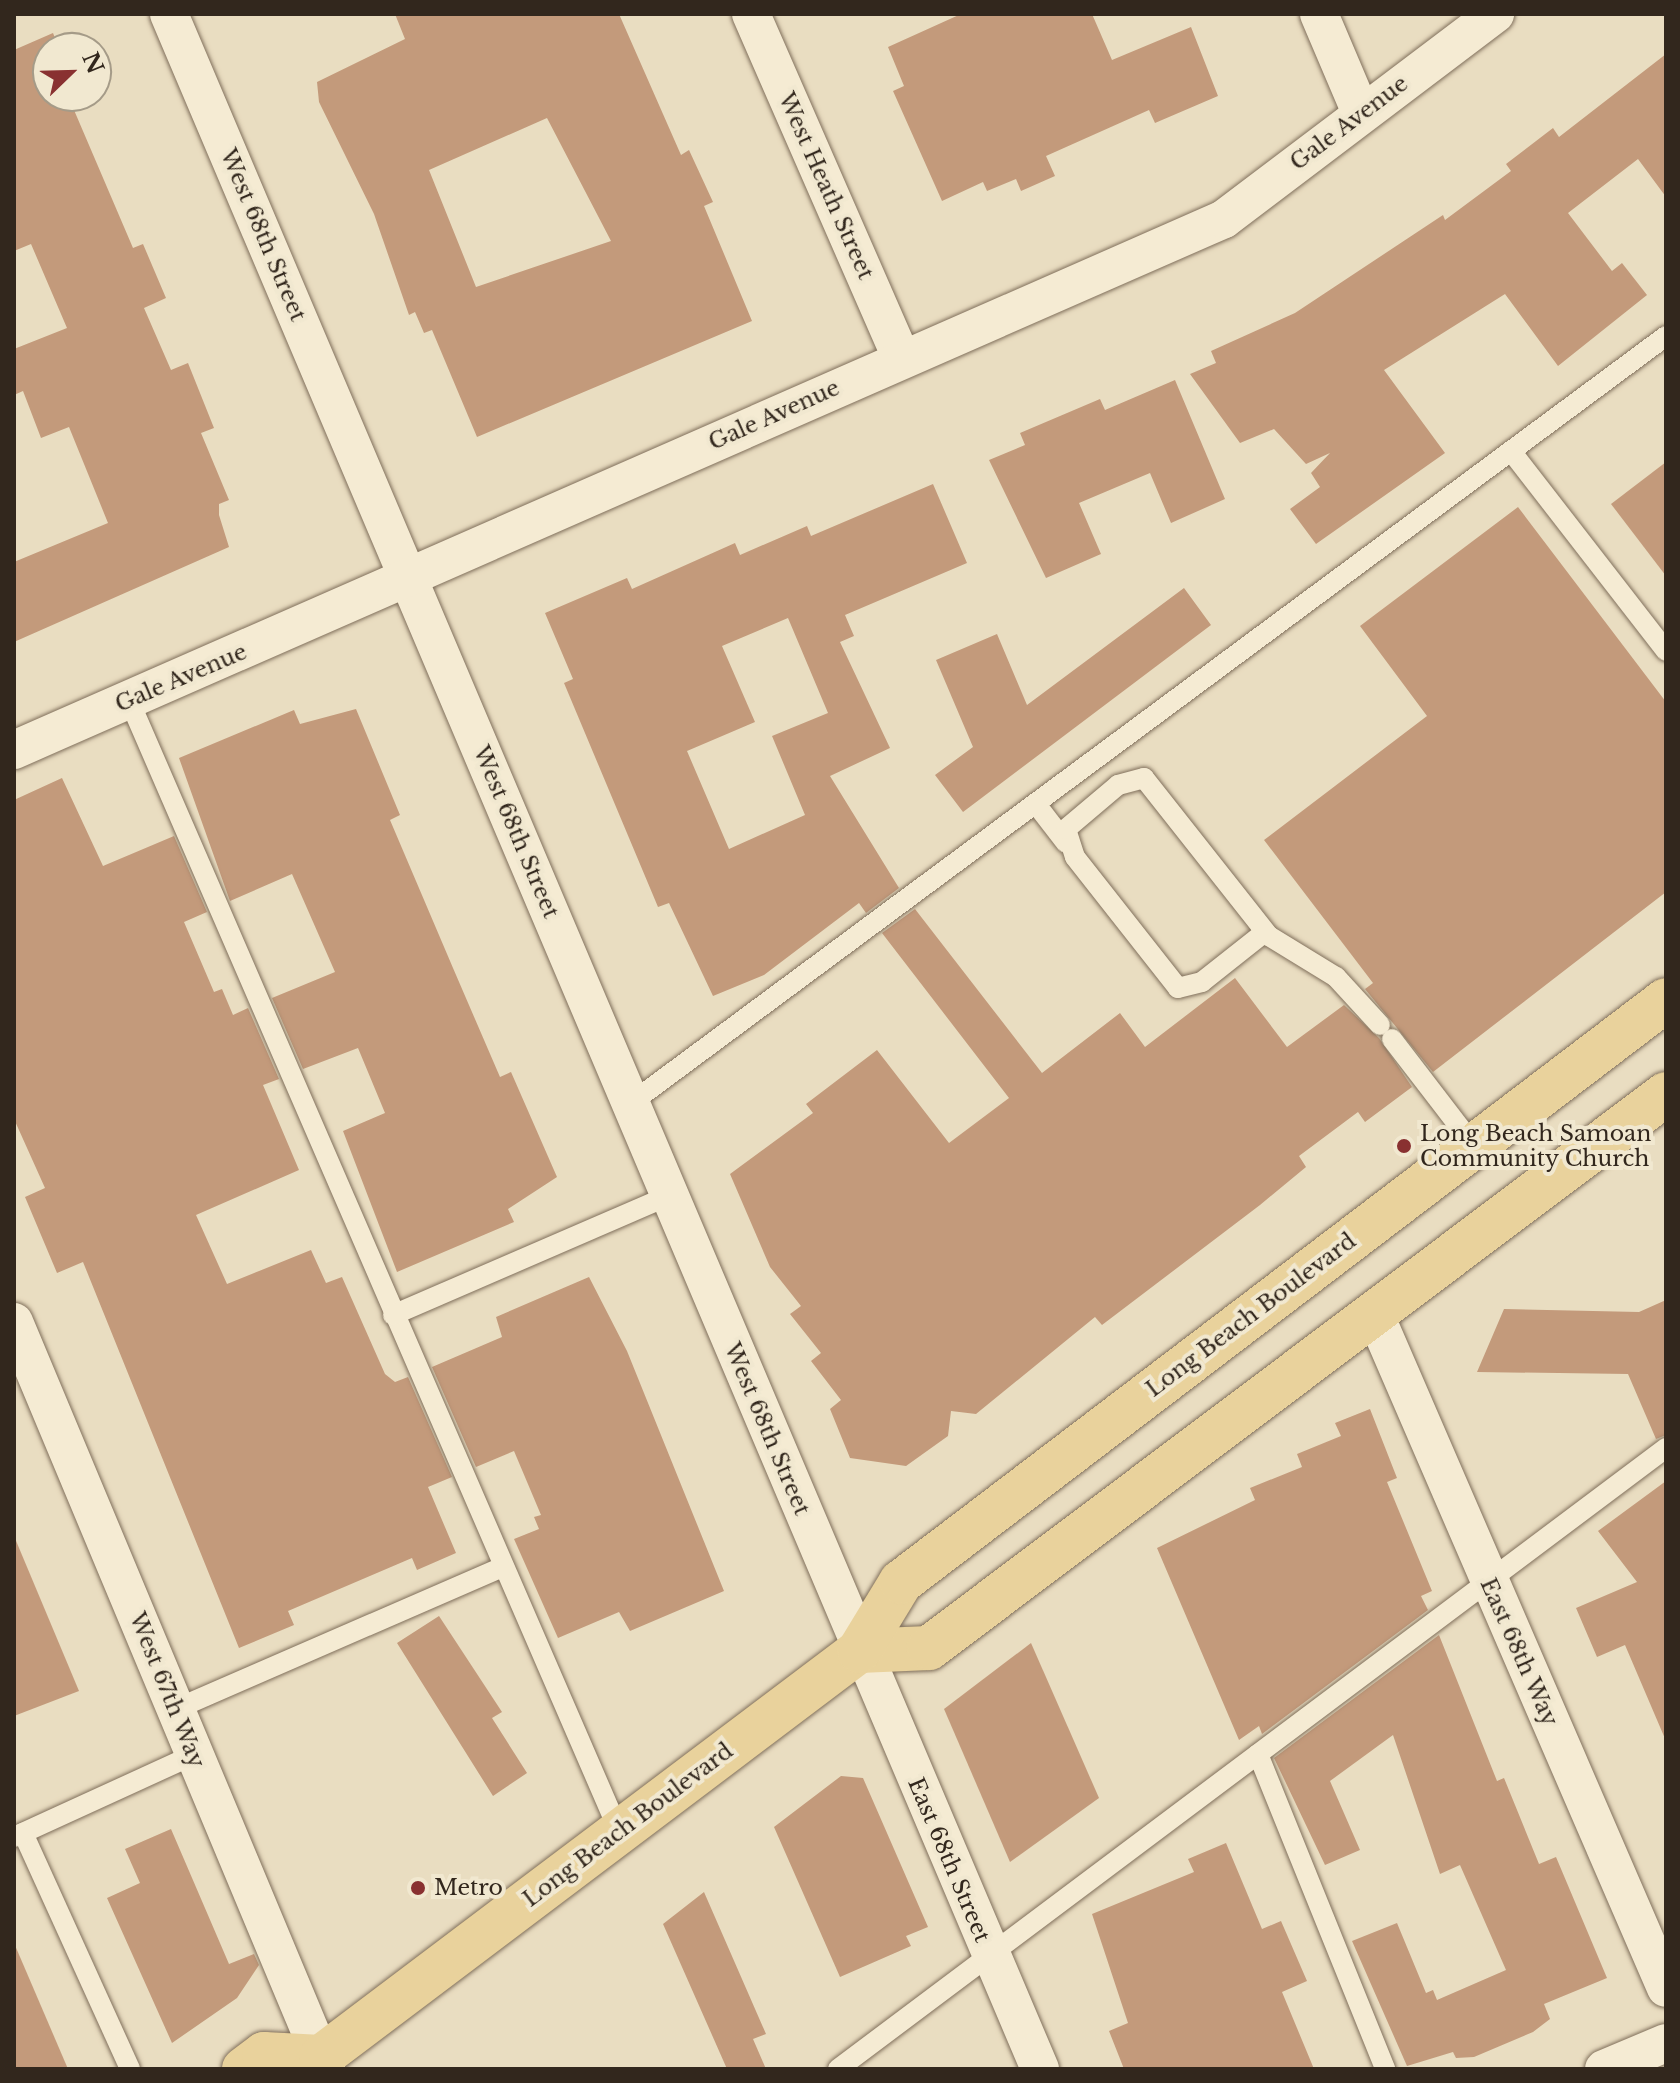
<!DOCTYPE html>
<html>
<head>
<meta charset="utf-8">
<style>
	body { margin:0 }
	#map { position:relative; width:1680px; height:2083px; overflow:hidden; background:#e9ddc1; font-family:"Libre Baskerville",serif }
	div>[style] { position:absolute }
	[style*='--x'] { left:calc(var(--x)*1px); top:calc(var(--y)*1px); width:calc(var(--w)*1px); rotate:calc(var(--a)*1deg) }
	.building>* { inset:0; background:#c39a7b }
	.roads { filter:drop-shadow(0 0 2px #806f5b) drop-shadow(0 0 2px #806f5b) }
	.service>* { height:20px; margin:-10px; padding:0 10px; transform-origin:10px; border-radius:10px; background:#f5ebd3 }
	.minor>* { height:38px; margin:-19px; padding:0 19px; transform-origin:19px; border-radius:19px; background:#f5ebd3 }
	.primary>* { height:44px; margin:-22px; padding:0 22px; transform-origin:22px; border-radius:22px; background:#e9d29c }
	.dots>* { width:22px; height:22px; translate:-50% -50%; box-sizing:border-box; border:4px solid #f1e8d0; border-radius:50% }
	span { translate:-50% -50%; white-space:nowrap; text-align:center; line-height:1.15; -webkit-text-stroke:8px #f1e8d0; paint-order:stroke }
	.street-label { font-size:22px; color:#32271d }
	.poi-label { font-size:22px; color:#32271d }
	.left { translate:0 -50%; text-align:left }
	.frame { position:absolute; inset:0; border:16px solid #32271d; pointer-events:none }
	.north { position:absolute; left:32px; top:32px; width:80px; height:80px; box-sizing:border-box; background:#f1e8d0; border:2px solid #a59b88; border-radius:50%; rotate:67deg; font-size:22px; font-weight:700; line-height:32px; text-align:center; color:#32271d }
	.north::after { content:''; display:block; margin:auto; width:28px; height:36px; background:#893131; clip-path:polygon(50% 0,100% 100%,50% 72%,0 100%) }
</style>
</head>
<body>
<div id="map">
	<div class="building">
		<i style="clip-path:polygon(evenodd,395px 14px,619px 14px,681px 155px,689px 150px,713px 202px,704px 206px,752px 321px,477px 437px,432px 330px,424px 333px,415px 312px,409px 315px,374px 214px,319px 102px,317px 82px,405px 39px,395px 14px,547px 118px,611px 241px,476px 287px,429px 170px,547px 118px)"></i>
		<i style="clip-path:polygon(961px 14px,1092px 14px,1112px 60px,1191px 27px,1218px 96px,1155px 123px,1149px 110px,1046px 156px,1055px 176px,1021px 191px,1016px 179px,987px 191px,983px 182px,942px 201px,893px 91px,904px 86px,888px 47px)"></i>
		<i style="clip-path:polygon(53px 33px,59px 48px,48px 48px,48px 96px,68px 96px,133px 248px,143px 244px,166px 298px,144px 308px,171px 370px,188px 363px,214px 428px,201px 433px,229px 500px,219px 504px,219px 515px,229px 547px,14px 642px,14px 562px,108px 523px,69px 427px,41px 438px,23px 391px,14px 395px,14px 349px,67px 328px,31px 244px,14px 251px,14px 50px)"></i>
		<i style="clip-path:polygon(1666px 54px,1666px 197px,1638px 159px,1568px 213px,1612px 271px,1622px 263px,1647px 295px,1558px 366px,1505px 294px,1384px 370px,1445px 453px,1316px 544px,1290px 509px,1320px 487px,1311px 473px,1330px 453px,1306px 464px,1274px 429px,1240px 443px,1190px 374px,1216px 363px,1211px 351px,1295px 313px,1443px 215px,1445px 220px,1511px 171px,1506px 164px,1553px 128px,1559px 137px)"></i>
		<i style="clip-path:polygon(1175px 380px,1225px 499px,1171px 523px,1150px 473px,1079px 503px,1101px 554px,1046px 578px,989px 460px,1025px 445px,1020px 433px,1100px 399px,1105px 410px)"></i>
		<i style="clip-path:polygon(1666px 462px,1666px 576px,1611px 504px)"></i>
		<i style="clip-path:polygon(evenodd,933px 484px,967px 563px,845px 615px,854px 636px,840px 642px,890px 748px,830px 776px,899px 888px,866px 913px,859px 903px,764px 975px,713px 996px,669px 903px,658px 907px,564px 683px,573px 679px,545px 613px,627px 578px,632px 589px,735px 543px,740px 555px,807px 526px,811px 536px,933px 484px,788px 618px,828px 713px,772px 736px,805px 815px,729px 849px,687px 751px,755px 722px,722px 646px,788px 618px)"></i>
		<i style="clip-path:polygon(1518px 507px,1666px 702px,1666px 892px,1433px 1072px,1365px 989px,1373px 983px,1264px 840px,1427px 716px,1360px 626px)"></i>
		<i style="clip-path:polygon(1184px 588px,1211px 625px,963px 812px,935px 775px,973px 747px,936px 660px,997px 634px,1027px 705px)"></i>
		<i style="clip-path:polygon(356px 709px,400px 815px,390px 820px,453px 968px,500px 1077px,511px 1072px,557px 1177px,508px 1209px,514px 1222px,397px 1272px,343px 1131px,385px 1113px,358px 1048px,303px 1069px,272px 998px,335px 972px,292px 874px,230px 901px,179px 758px,294px 710px,300px 724px)"></i>
		<i style="clip-path:polygon(62px 778px,103px 866px,174px 836px,207px 912px,184px 922px,214px 992px,222px 989px,233px 1015px,248px 1008px,279px 1079px,263px 1085px,299px 1170px,196px 1215px,227px 1284px,311px 1250px,326px 1283px,342px 1277px,385px 1374px,395px 1382px,408px 1377px,452px 1477px,428px 1487px,456px 1553px,417px 1570px,412px 1558px,288px 1611px,294px 1625px,239px 1648px,83px 1262px,57px 1273px,25px 1197px,45px 1188px,14px 1119px,14px 800px)"></i>
		<i style="clip-path:polygon(915px 909px,1042px 1073px,1120px 1013px,1145px 1047px,1235px 978px,1287px 1047px,1344px 1005px,1379px 1038px,1412px 1087px,1365px 1122px,1358px 1112px,1299px 1156px,1306px 1167px,1260px 1205px,1102px 1325px,1095px 1317px,976px 1414px,951px 1411px,948px 1436px,906px 1466px,850px 1458px,830px 1409px,841px 1400px,811px 1361px,821px 1353px,790px 1314px,801px 1306px,770px 1267px,730px 1174px,813px 1113px,806px 1104px,877px 1050px,949px 1143px,1009px 1098px,882px 933px)"></i>
		<i style="clip-path:polygon(589px 1277px,627px 1351px,724px 1591px,630px 1631px,619px 1612px,558px 1638px,514px 1539px,539px 1529px,534px 1517px,541px 1515px,514px 1451px,476px 1467px,432px 1367px,502px 1337px,496px 1317px)"></i>
		<i style="clip-path:polygon(1666px 1300px,1666px 1435px,1656px 1439px,1628px 1374px,1477px 1372px,1504px 1309px,1639px 1312px)"></i>
		<i style="clip-path:polygon(1370px 1409px,1397px 1478px,1387px 1482px,1432px 1591px,1421px 1596px,1428px 1610px,1262px 1734px,1259px 1726px,1239px 1740px,1157px 1548px,1255px 1500px,1250px 1488px,1302px 1467px,1297px 1454px,1341px 1436px,1335px 1423px)"></i>
		<i style="clip-path:polygon(1666px 1481px,1666px 1741px,1625px 1645px,1597px 1657px,1576px 1608px,1637px 1582px,1598px 1531px)"></i>
		<i style="clip-path:polygon(14px 1536px,79px 1691px,14px 1716px)"></i>
		<i style="clip-path:polygon(439px 1616px,502px 1712px,492px 1718px,527px 1773px,493px 1796px,397px 1643px)"></i>
		<i style="clip-path:polygon(1439px 1635px,1497px 1781px,1504px 1778px,1539px 1864px,1556px 1857px,1607px 1978px,1544px 2004px,1550px 2019px,1533px 2032px,1474px 2057px,1456px 2058px,1453px 2052px,1407px 2066px,1352px 1941px,1397px 1923px,1426px 1993px,1433px 1990px,1437px 2000px,1506px 1970px,1460px 1865px,1440px 1874px,1393px 1735px,1330px 1781px,1360px 1850px,1325px 1865px,1274px 1758px)"></i>
		<i style="clip-path:polygon(1031px 1643px,1099px 1798px,1010px 1862px,944px 1709px)"></i>
		<i style="clip-path:polygon(841px 1776px,863px 1778px,928px 1927px,906px 1936px,911px 1946px,840px 1977px,774px 1827px)"></i>
		<i style="clip-path:polygon(171px 1829px,229px 1964px,254px 1954px,259px 1965px,237px 1998px,172px 2043px,107px 1898px,140px 1883px,125px 1849px)"></i>
		<i style="clip-path:polygon(1226px 1843px,1262px 1929px,1281px 1921px,1307px 1981px,1282px 1992px,1314px 2069px,1124px 2069px,1109px 2031px,1128px 2023px,1092px 1914px,1194px 1872px,1188px 1859px)"></i>
		<i style="clip-path:polygon(704px 1892px,766px 2034px,753px 2039px,766px 2069px,727px 2069px,663px 1924px)"></i>
		<i style="clip-path:polygon(14px 1943px,68px 2069px,14px 2069px)"></i>
	</div>
	<div class="roads">
		<div class="service">
			<i style="--x:1511;--y:451;--w:253;--a:52.2"></i>
			<i style="--x:129;--y:700;--w:1233;--a:66.58"></i>
			<i style="--x:1036;--y:804;--w:49;--a:52.4"></i>
			<i style="--x:1265;--y:932;--w:80;--a:141.6"></i>
			<i style="--x:1202;--y:982;--w:25;--a:166"></i>
			<i style="--x:1178;--y:988;--w:167;--a:-128.2"></i>
			<i style="--x:1075;--y:857;--w:29;--a:-108"></i>
			<i style="--x:1066;--y:829;--w:68;--a:-40.2"></i>
			<i style="--x:1118;--y:785;--w:27;--a:-15"></i>
			<i style="--x:1144;--y:778;--w:201;--a:51.7"></i>
			<i style="--x:1269;--y:936;--w:79;--a:31.5"></i>
			<i style="--x:1336;--y:977;--w:65;--a:47.5"></i>
			<i style="--x:1392;--y:1039;--w:135;--a:52.5"></i>
			<i style="--x:631;--y:1103;--w:1288;--a:-36.54"></i>
			<i style="--x:393;--y:1315;--w:302;--a:-23.4"></i>
			<i style="--x:176;--y:1709;--w:354;--a:-23.5"></i>
			<i style="--x:1258;--y:1754;--w:340;--a:68"></i>
			<i style="--x:23;--y:1833;--w:259;--a:65.6"></i>
			<i style="--x:14;--y:1837;--w:197;--a:-24.6"></i>
			<i style="--x:838;--y:2069;--w:1035;--a:-36.87"></i>
		</div>
		<div class="minor">
			<i style="--x:169;--y:14;--w:2232;--a:67.03"></i>
			<i style="--x:751;--y:14;--w:375;--a:66.4"></i>
			<i style="--x:1319;--y:14;--w:108;--a:67"></i>
			<i style="--x:14;--y:750;--w:1321;--a:-23.69"></i>
			<i style="--x:1224;--y:219;--w:340;--a:-37.1"></i>
			<i style="--x:1375;--y:1315;--w:733;--a:66.62"></i>
			<i style="--x:14;--y:1322;--w:810;--a:67.33"></i>
			<i style="--x:1604;--y:2069;--w:67;--a:-22.8"></i>
		</div>
		<div class="primary">
			<i style="--x:859;--y:1651;--w:70;--a:-2.5"></i>
			<i style="--x:929;--y:1648;--w:922;--a:-36.93"></i>
			<i style="--x:244;--y:2069;--w:25;--a:-37"></i>
			<i style="--x:264;--y:2054;--w:57;--a:3"></i>
			<i style="--x:315;--y:2069;--w:13;--a:-63"></i>
			<i style="--x:321;--y:2057;--w:674;--a:-37.04"></i>
			<i style="--x:859;--y:1651;--w:81;--a:-58.7"></i>
			<i style="--x:901;--y:1582;--w:961;--a:-37.26"></i>
		</div>
	</div>
	<div class="dots">
		<i style="left:1404px;top:1146px;background:#893131"></i>
		<i style="left:418px;top:1888px;background:#893131"></i>
	</div>
	<div class="street-label">
		<span style="left:1349px;top:123px;rotate:-37deg">Gale Avenue</span>
		<span style="left:826px;top:186px;rotate:66deg">West Heath Street</span>
		<span style="left:263px;top:235px;rotate:67deg">West 68th Street</span>
		<span style="left:774px;top:415px;rotate:-24deg">Gale Avenue</span>
		<span style="left:181px;top:678px;rotate:-23deg">Gale Avenue</span>
		<span style="left:516px;top:832px;rotate:67deg">West 68th Street</span>
		<span style="left:1251px;top:1315px;rotate:-37deg">Long Beach Boulevard</span>
		<span style="left:767px;top:1429px;rotate:67deg">West 68th Street</span>
		<span style="left:1519px;top:1652px;rotate:66deg">East 68th Way</span>
		<span style="left:167px;top:1690px;rotate:68deg">West 67th Way</span>
		<span style="left:628px;top:1825px;rotate:-37deg">Long Beach Boulevard</span>
		<span style="left:949px;top:1860px;rotate:67deg">East 68th Street</span>
	</div>
	<div class="poi-label">
		<span class="left" style="left:1420px;top:1146px">Long Beach Samoan<br>Community Church</span>
		<span class="left" style="left:434px;top:1888px">Metro</span>
	</div>
	<div class="frame"></div>
	<div class="north">N</div>
</div>
</body>
</html>
